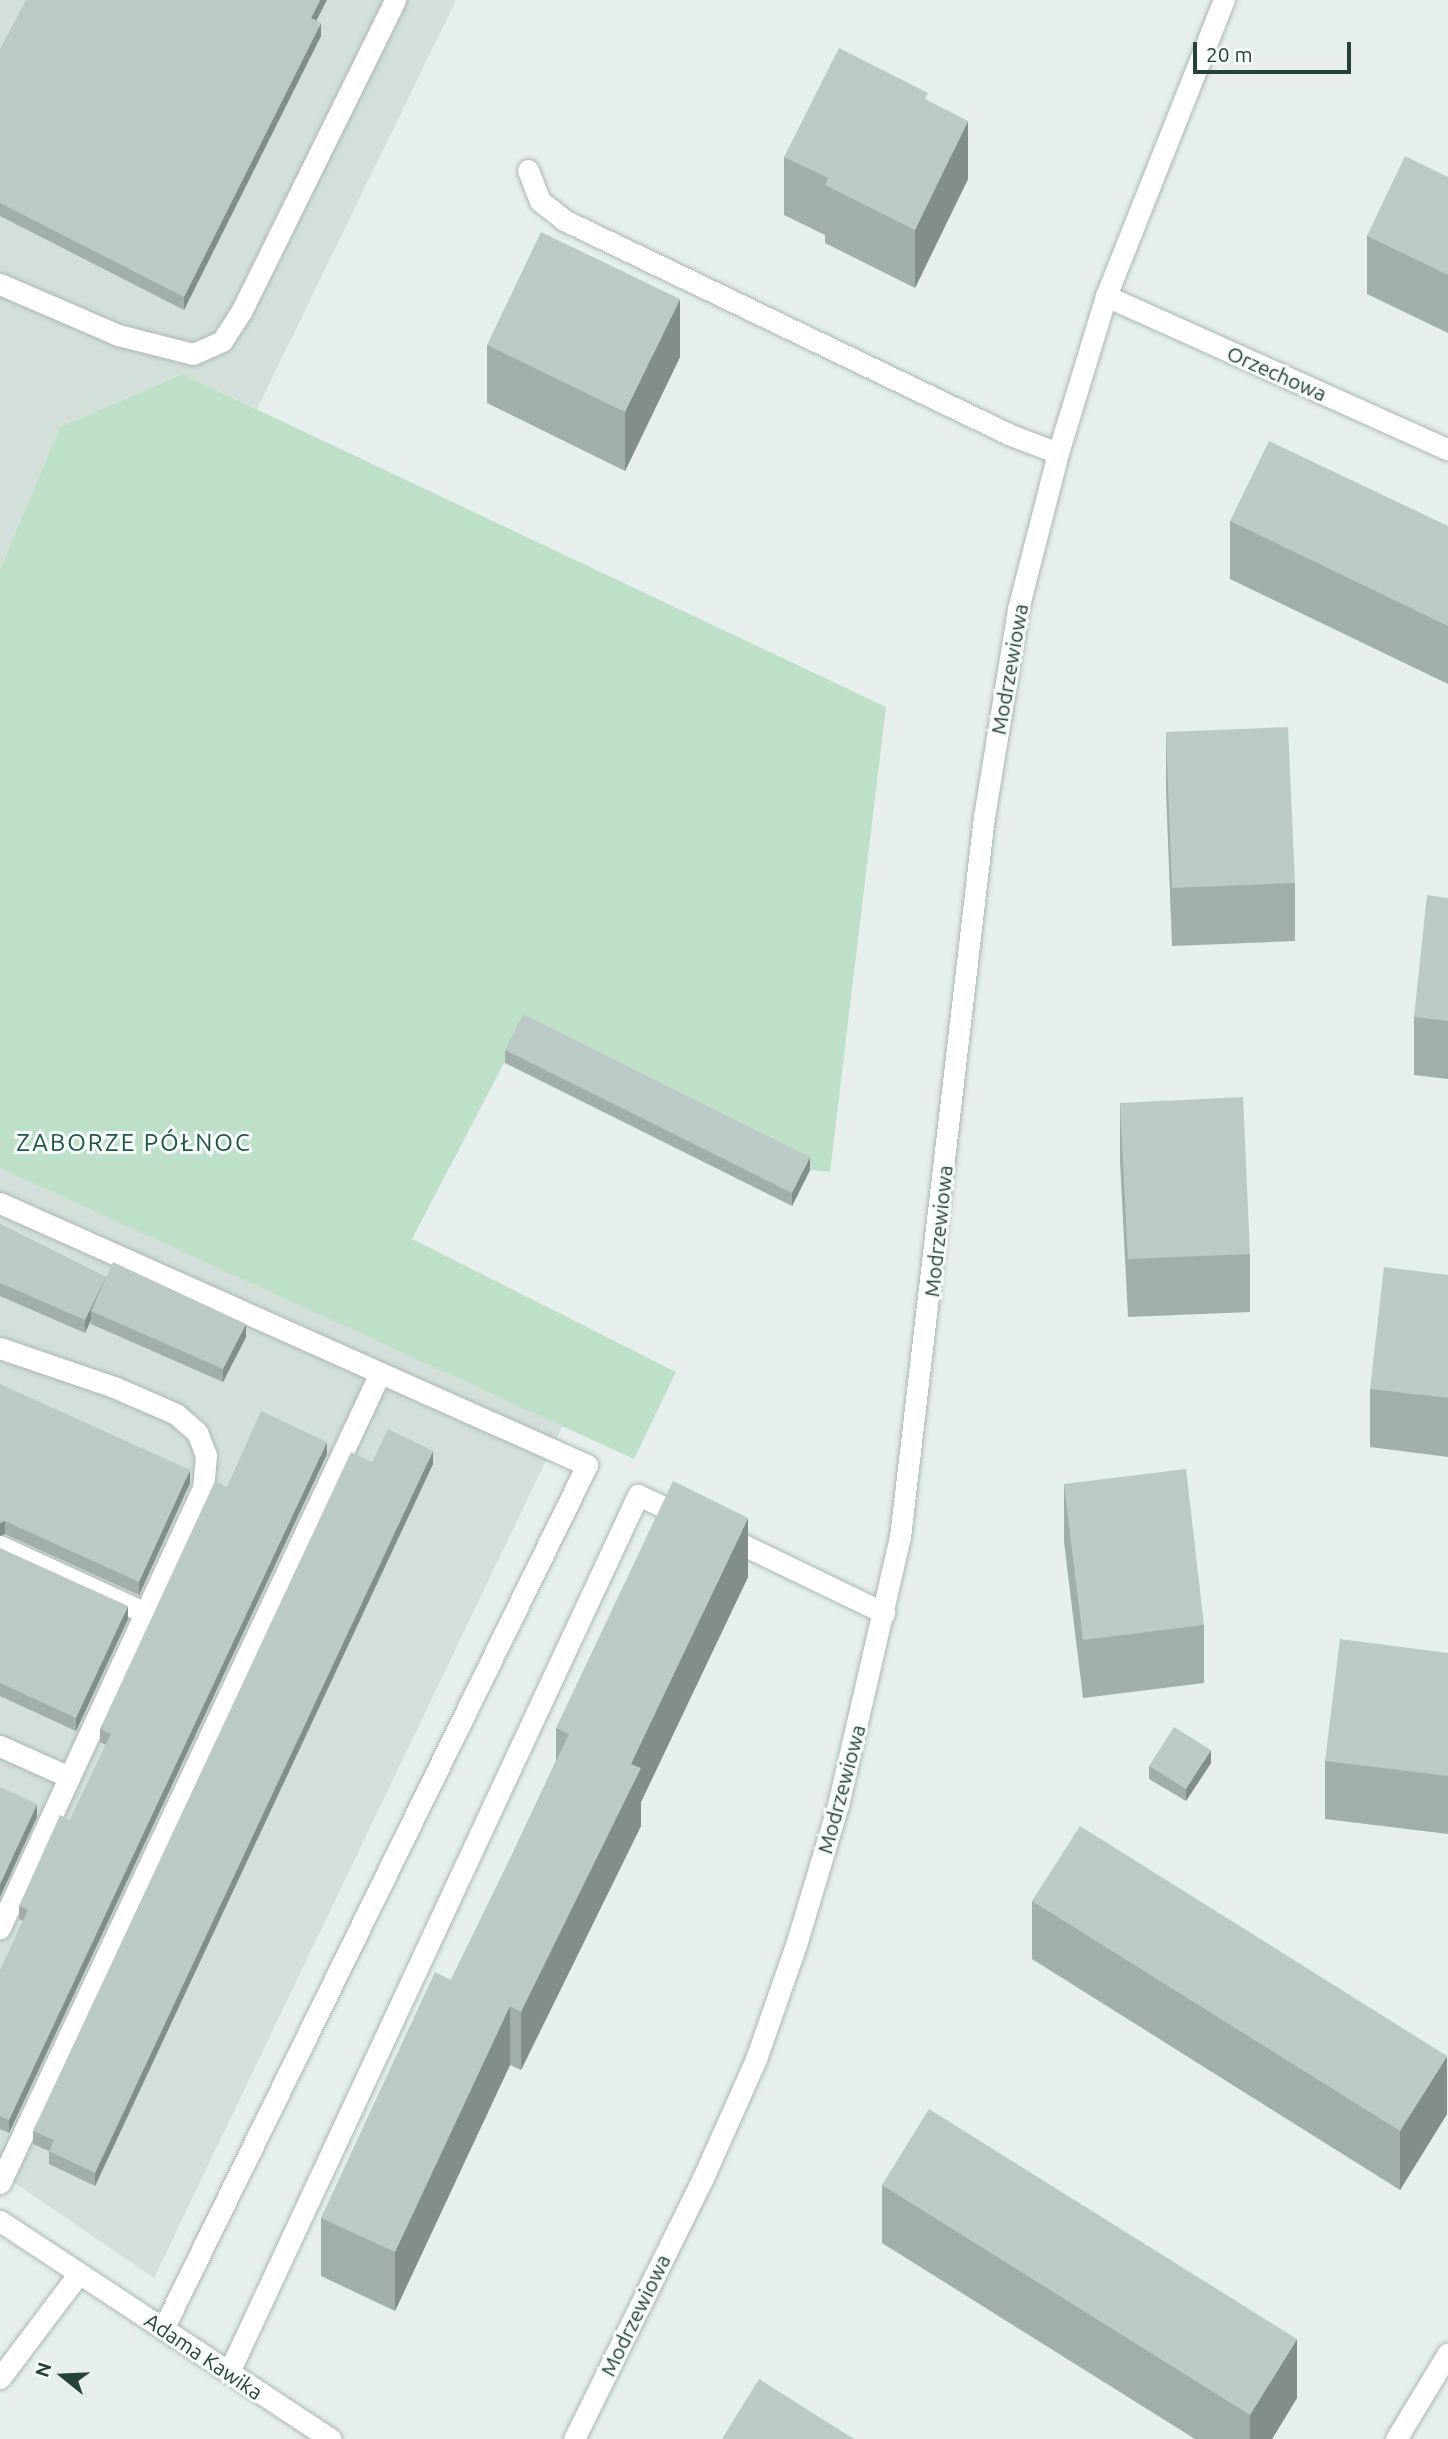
<!DOCTYPE html>
<html>
<head>
<meta charset="utf-8">
<style>
	body { margin:0 }
	#map { position:relative; width:1448px; height:2439px; overflow:hidden; background:#e6efeb; font-family:Ubuntu,sans-serif }
	div>[style] { position:absolute }
	[style*='--x'] { left:calc(var(--x)*1px); top:calc(var(--y)*1px); width:calc(var(--w)*1px); rotate:calc(var(--a)*1deg) }
	.built>* { inset:0; background:#d4dfda }
	.green>* { inset:0; background:#bfe0c8 }
	.roads { filter:drop-shadow(0 0 2px #a8b8b2) drop-shadow(0 0 2px #a8b8b2) }
	.service>* { height:21px; margin:-10.5px; padding:0 10.5px; transform-origin:10.5px; border-radius:10.5px; background:#fff }
	.minor>* { height:21px; margin:-10.5px; padding:0 10.5px; transform-origin:10.5px; border-radius:10.5px; background:#fff }
	.wall>* { inset:0; background:#a1aea9 }
	.shaded-wall>* { inset:0; background:#838d89 }
	.building>* { inset:0; background:#bbcac4 }
	span { translate:-50% -50%; white-space:nowrap; text-align:center; line-height:1.15; -webkit-text-stroke:6px #f7fbf9; paint-order:stroke }
	.street-label { font-size:21px; color:#24423a }
	.quarter-label { font-size:24px; color:#1f5548; letter-spacing:2px }
	.north { position:absolute; left:28px; top:2341px; width:70px; height:70px; -webkit-text-stroke:5px #f7fbf9; paint-order:stroke; rotate:288deg; font-size:19px; font-weight:700; line-height:28px; text-align:center; color:#24423a }
	.north::after { content:''; display:block; margin:auto; width:24px; height:32px; background:#24423a; clip-path:polygon(50% 0,100% 100%,50% 72%,0 100%) }
	.scale { position:absolute; left:1193px; top:42px; width:158px; height:32px; box-sizing:border-box; border:4px solid #24423a; border-top:0; padding-left:9px; font-size:21px; line-height:24px; white-space:nowrap; color:#24423a; -webkit-text-stroke:5px #f7fbf9; paint-order:stroke }
</style>
</head>
<body>
<div id="map">
	<div class="built">
		<i style="clip-path:polygon(0 0,456px 0,257px 409px,181px 374px,60px 427px,0 569px)"></i>
		<i style="clip-path:polygon(0 1168px,563px 1425px,154px 2278px,0 2173px)"></i>
	</div>
	<div class="green">
		<i style="clip-path:polygon(182px 374px,886px 707px,830px 1172px,810px 1170px,523px 1027px,412px 1239px,676px 1372px,634px 1459px,0 1168px,0 569px,60px 427px)"></i>
	</div>
	<div class="roads">
		<div class="service">
			<i style="--x:528;--y:170;--w:33;--a:69"></i>
			<i style="--x:540;--y:201;--w:31;--a:38"></i>
			<i style="--x:564;--y:220;--w:493;--a:25.7"></i>
			<i style="--x:1008;--y:434;--w:53;--a:20.8"></i>
			<i style="--x:0;--y:284;--w:129;--a:23.4"></i>
			<i style="--x:118;--y:335;--w:77;--a:14.2"></i>
			<i style="--x:193;--y:354;--w:32;--a:-24"></i>
			<i style="--x:222;--y:341;--w:37;--a:-57"></i>
			<i style="--x:242;--y:310;--w:346;--a:-63.7"></i>
			<i style="--x:0;--y:1203;--w:643;--a:24.05"></i>
			<i style="--x:587;--y:1465;--w:962;--a:116.14"></i>
			<i style="--x:0;--y:1348;--w:120;--a:18.9"></i>
			<i style="--x:114;--y:1387;--w:68;--a:23.5"></i>
			<i style="--x:176;--y:1414;--w:28;--a:41"></i>
			<i style="--x:197;--y:1432;--w:25;--a:69"></i>
			<i style="--x:206;--y:1455;--w:33;--a:95"></i>
			<i style="--x:203;--y:1488;--w:485;--a:114.8"></i>
			<i style="--x:725;--y:1536;--w:177;--a:25.8"></i>
			<i style="--x:0;--y:1546;--w:161;--a:24.7"></i>
			<i style="--x:0;--y:1746;--w:76;--a:24.2"></i>
			<i style="--x:0;--y:2183;--w:895;--a:-64.87"></i>
			<i style="--x:229;--y:2372;--w:968;--a:-65"></i>
			<i style="--x:638;--y:1495;--w:54;--a:25.1"></i>
		</div>
		<div class="minor">
			<i style="--x:1106;--y:296;--w:375;--a:24.2"></i>
			<i style="--x:0;--y:2221;--w:396;--a:33.4"></i>
			<i style="--x:0;--y:2378;--w:131;--a:-53"></i>
			<i style="--x:574;--y:2439;--w:291;--a:-63.7"></i>
			<i style="--x:703;--y:2178;--w:130;--a:-66"></i>
			<i style="--x:756;--y:2059;--w:121;--a:-70.7"></i>
			<i style="--x:796;--y:1945;--w:146;--a:-73.3"></i>
			<i style="--x:838;--y:1805;--w:275;--a:-77"></i>
			<i style="--x:900;--y:1537;--w:725;--a:-83.35"></i>
			<i style="--x:984;--y:817;--w:211;--a:-80.7"></i>
			<i style="--x:1018;--y:609;--w:161;--a:-75.6"></i>
			<i style="--x:1058;--y:453;--w:164;--a:-73"></i>
			<i style="--x:1106;--y:296;--w:319;--a:-68.3"></i>
			<i style="--x:1396;--y:2439;--w:100;--a:-58.8"></i>
		</div>
	</div>
	<div class="wall">
		<i style="clip-path:polygon(317px 21px,321px 36px,184px 310px,0 216px,0 49px)"></i>
		<i style="clip-path:polygon(928px 100px,968px 179px,915px 288px,825px 243px,825px 235px,784px 215px,784px 157px)"></i>
		<i style="clip-path:polygon(1448px 177px,1448px 333px,1367px 294px,1367px 236px)"></i>
		<i style="clip-path:polygon(487px 345px,680px 357px,625px 471px,487px 403px)"></i>
		<i style="clip-path:polygon(1230px 521px,1448px 526px,1448px 684px,1230px 579px)"></i>
		<i style="clip-path:polygon(1166px 732px,1295px 883px,1295px 941px,1172px 946px,1166px 790px)"></i>
		<i style="clip-path:polygon(1448px 898px,1448px 1079px,1414px 1075px,1414px 1017px)"></i>
		<i style="clip-path:polygon(505px 1050px,810px 1170px,792px 1206px,505px 1063px)"></i>
		<i style="clip-path:polygon(1120px 1103px,1250px 1254px,1250px 1312px,1128px 1317px,1120px 1161px)"></i>
		<i style="clip-path:polygon(0 1224px,106px 1277px,246px 1337px,223px 1382px,91px 1324px,91px 1320px,85px 1333px,0 1296px)"></i>
		<i style="clip-path:polygon(1448px 1275px,1448px 1457px,1370px 1447px,1370px 1389px)"></i>
		<i style="clip-path:polygon(0 1384px,190px 1483px,139px 1595px,5px 1534px,0 1536px)"></i>
		<i style="clip-path:polygon(327px 1454px,9px 2133px,0 2129px,0 1971px,23px 1921px,19px 1919px,19px 1906px,70px 1820px,106px 1745px,100px 1742px,100px 1729px,227px 1487px)"></i>
		<i style="clip-path:polygon(372px 1462px,433px 1464px,95px 2186px,49px 2164px,49px 2151px,33px 2144px,33px 2131px)"></i>
		<i style="clip-path:polygon(1064px 1484px,1204px 1625px,1204px 1683px,1083px 1698px,1064px 1542px)"></i>
		<i style="clip-path:polygon(0 1548px,128px 1619px,76px 1731px,0 1696px)"></i>
		<i style="clip-path:polygon(748px 1577px,641px 1802px,641px 1826px,521px 2070px,510px 2065px,395px 2311px,321px 2276px,321px 2218px,451px 1980px,510px 1859px,556px 1761px,556px 1728px)"></i>
		<i style="clip-path:polygon(1448px 1653px,1448px 1834px,1325px 1819px,1325px 1761px)"></i>
		<i style="clip-path:polygon(1211px 1763px,1186px 1801px,1149px 1779px,1149px 1766px)"></i>
		<i style="clip-path:polygon(1032px 1901px,1447px 2114px,1400px 2190px,1032px 1959px)"></i>
		<i style="clip-path:polygon(882px 2185px,1297px 2398px,1272px 2439px,1195px 2439px,882px 2243px)"></i>
	</div>
	<div class="shaded-wall">
		<i style="clip-path:polygon(320px 0,327px 0,311px 31px,311px 18px)"></i>
		<i style="clip-path:polygon(321px 23px,321px 36px,184px 310px,184px 297px)"></i>
		<i style="clip-path:polygon(968px 121px,968px 179px,915px 288px,915px 230px)"></i>
		<i style="clip-path:polygon(680px 299px,680px 357px,625px 471px,625px 412px)"></i>
		<i style="clip-path:polygon(810px 1157px,810px 1170px,792px 1206px,792px 1193px)"></i>
		<i style="clip-path:polygon(106px 1277px,91px 1311px,91px 1320px,85px 1333px,85px 1320px)"></i>
		<i style="clip-path:polygon(246px 1324px,246px 1337px,223px 1382px,223px 1369px)"></i>
		<i style="clip-path:polygon(327px 1442px,327px 1454px,9px 2133px,9px 2120px)"></i>
		<i style="clip-path:polygon(433px 1451px,433px 1464px,95px 2186px,95px 2173px)"></i>
		<i style="clip-path:polygon(190px 1470px,190px 1483px,139px 1595px,139px 1582px)"></i>
		<i style="clip-path:polygon(748px 1518px,748px 1577px,641px 1802px,641px 1826px,521px 2070px,521px 2012px,631px 1764px)"></i>
		<i style="clip-path:polygon(5px 1521px,5px 1534px,0 1536px,0 1523px)"></i>
		<i style="clip-path:polygon(128px 1606px,128px 1619px,76px 1731px,76px 1718px)"></i>
		<i style="clip-path:polygon(1211px 1750px,1211px 1763px,1186px 1801px,1186px 1789px)"></i>
		<i style="clip-path:polygon(37px 1804px,37px 1817px,0 1897px,0 1884px)"></i>
		<i style="clip-path:polygon(510px 2006px,510px 2065px,395px 2311px,395px 2252px)"></i>
		<i style="clip-path:polygon(1447px 2056px,1447px 2114px,1400px 2190px,1400px 2131px)"></i>
		<i style="clip-path:polygon(1297px 2339px,1297px 2398px,1272px 2439px,1250px 2439px,1250px 2415px)"></i>
	</div>
	<div class="building">
		<i style="clip-path:polygon(26px 0,320px 0,311px 18px,321px 23px,184px 297px,0 203px,0 49px)"></i>
		<i style="clip-path:polygon(839px 48px,928px 93px,925px 99px,968px 121px,915px 230px,825px 185px,828px 178px,784px 157px)"></i>
		<i style="clip-path:polygon(1405px 156px,1448px 177px,1448px 275px,1367px 236px)"></i>
		<i style="clip-path:polygon(541px 232px,680px 299px,625px 412px,487px 345px)"></i>
		<i style="clip-path:polygon(1269px 441px,1448px 526px,1448px 626px,1230px 521px)"></i>
		<i style="clip-path:polygon(1288px 727px,1295px 883px,1172px 888px,1166px 732px)"></i>
		<i style="clip-path:polygon(1427px 895px,1448px 898px,1448px 1021px,1414px 1017px)"></i>
		<i style="clip-path:polygon(523px 1014px,810px 1157px,792px 1193px,505px 1050px)"></i>
		<i style="clip-path:polygon(1243px 1097px,1250px 1254px,1128px 1259px,1120px 1103px)"></i>
		<i style="clip-path:polygon(0 1224px,106px 1277px,85px 1320px,0 1283px)"></i>
		<i style="clip-path:polygon(113px 1262px,246px 1324px,223px 1369px,91px 1311px)"></i>
		<i style="clip-path:polygon(1384px 1267px,1448px 1275px,1448px 1398px,1370px 1389px)"></i>
		<i style="clip-path:polygon(0 1384px,190px 1470px,139px 1582px,5px 1521px,0 1523px)"></i>
		<i style="clip-path:polygon(261px 1411px,327px 1442px,9px 2120px,0 2116px,0 1971px,28px 1910px,19px 1906px,60px 1815px,70px 1820px,111px 1734px,100px 1729px,215px 1481px,227px 1487px)"></i>
		<i style="clip-path:polygon(388px 1429px,433px 1451px,95px 2173px,49px 2151px,54px 2140px,33px 2131px,351px 1452px,372px 1462px)"></i>
		<i style="clip-path:polygon(1186px 1469px,1204px 1625px,1083px 1640px,1064px 1484px)"></i>
		<i style="clip-path:polygon(673px 1481px,748px 1518px,631px 1764px,641px 1768px,521px 2012px,510px 2006px,395px 2252px,321px 2218px,435px 1972px,451px 1980px,510px 1859px,569px 1734px,556px 1728px)"></i>
		<i style="clip-path:polygon(0 1548px,128px 1606px,76px 1718px,0 1683px)"></i>
		<i style="clip-path:polygon(1340px 1639px,1448px 1653px,1448px 1776px,1325px 1761px)"></i>
		<i style="clip-path:polygon(1174px 1727px,1211px 1750px,1186px 1789px,1149px 1766px)"></i>
		<i style="clip-path:polygon(0 1787px,37px 1804px,0 1884px)"></i>
		<i style="clip-path:polygon(1080px 1826px,1447px 2056px,1400px 2131px,1032px 1901px)"></i>
		<i style="clip-path:polygon(929px 2109px,1297px 2339px,1250px 2415px,882px 2185px)"></i>
		<i style="clip-path:polygon(759px 2379px,854px 2439px,722px 2439px)"></i>
	</div>
	<div class="street-label">
		<span style="left:1277px;top:373px;rotate:24deg">Orzechowa</span>
		<span style="left:1009px;top:669px;rotate:-80deg">Modrzewiowa</span>
		<span style="left:938px;top:1231px;rotate:-84deg">Modrzewiowa</span>
		<span style="left:841px;top:1789px;rotate:-75deg">Modrzewiowa</span>
		<span style="left:635px;top:2315px;rotate:-64deg">Modrzewiowa</span>
		<span style="left:204px;top:2356px;rotate:34deg">Adama Kawika</span>
	</div>
	<div class="quarter-label">
		<span style="left:134px;top:1143px">ZABORZE PÓŁNOC</span>
	</div>
	<div class="north">N</div>
	<div class="scale">20 m</div>
</div>
</body>
</html>
